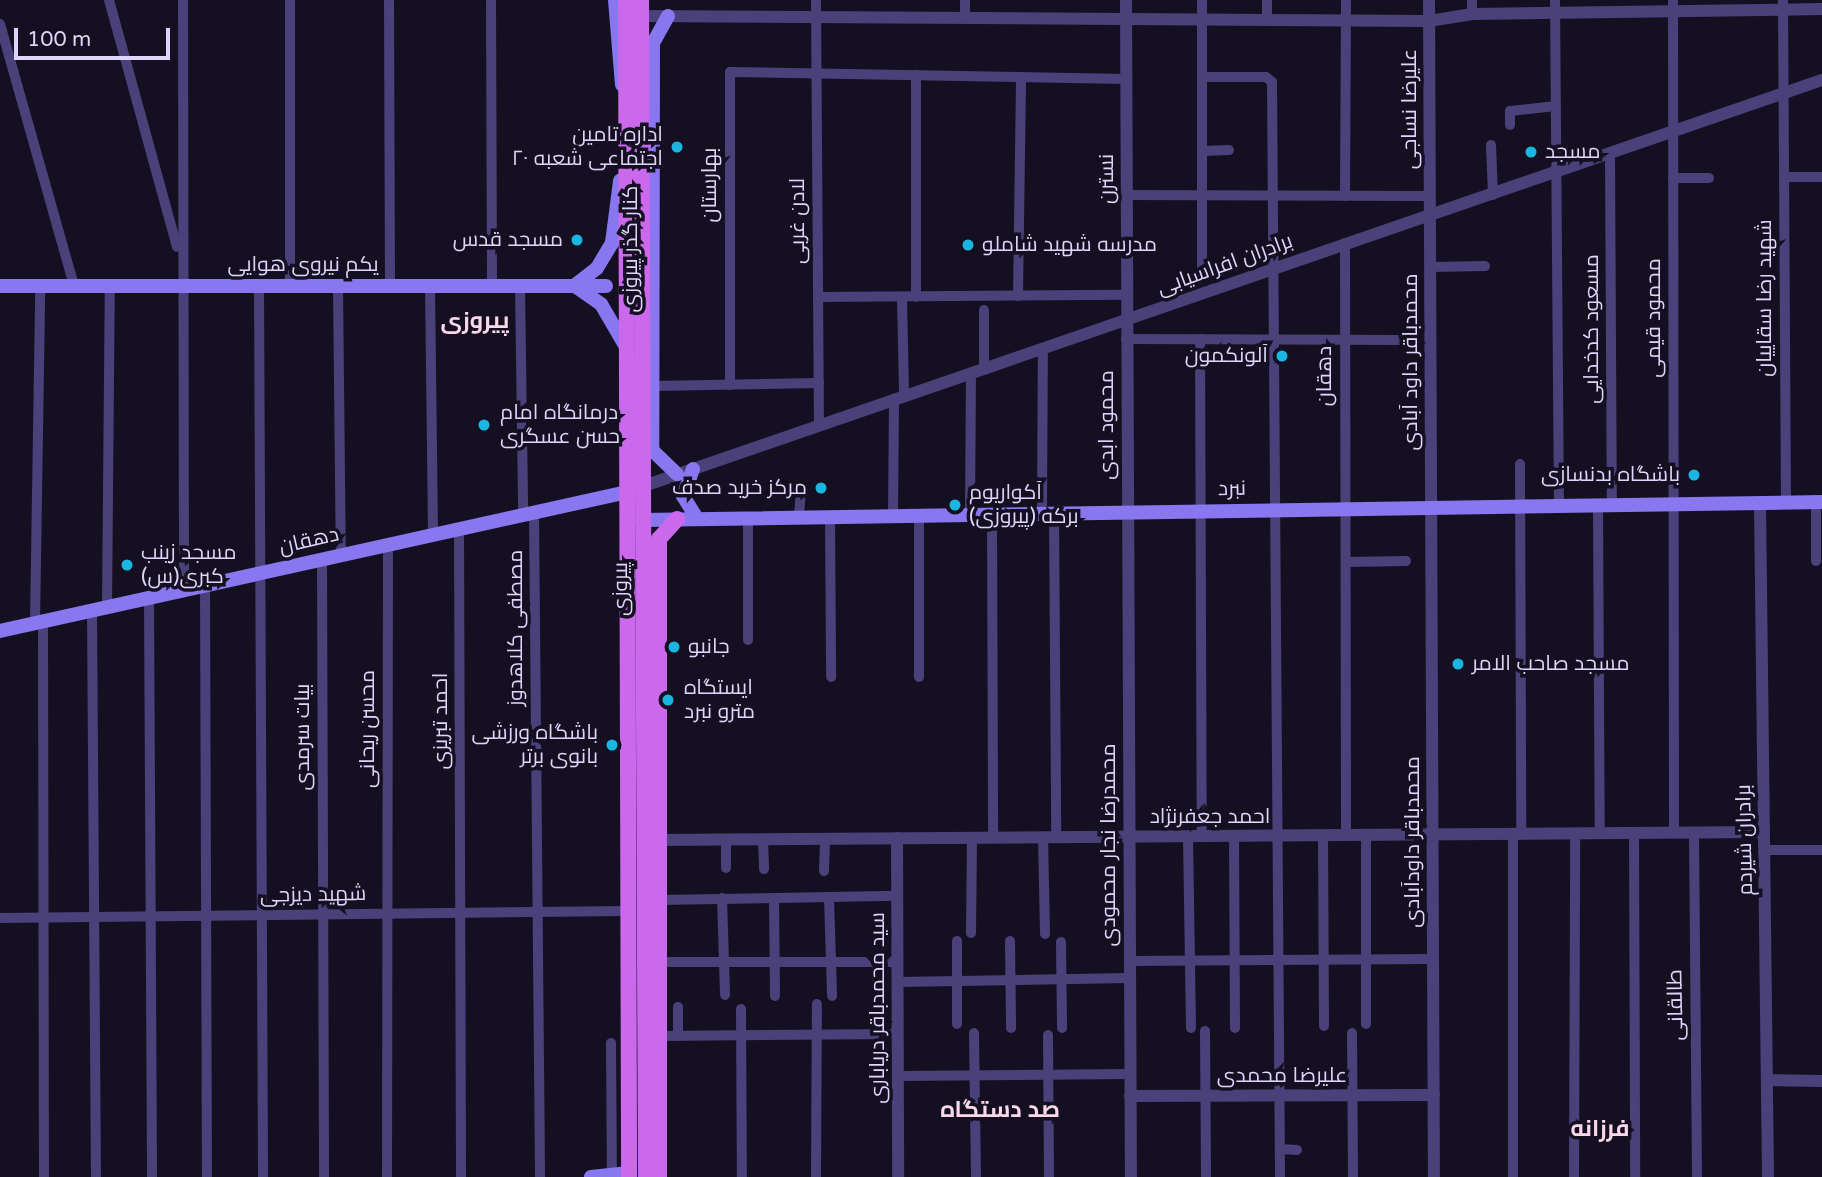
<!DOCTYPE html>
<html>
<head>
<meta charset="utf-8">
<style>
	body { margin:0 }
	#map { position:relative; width:1822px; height:1177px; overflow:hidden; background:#151021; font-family:"Varela Round",Cairo,sans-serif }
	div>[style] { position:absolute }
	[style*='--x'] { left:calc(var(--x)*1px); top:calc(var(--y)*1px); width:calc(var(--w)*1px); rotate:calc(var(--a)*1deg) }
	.minor>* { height:10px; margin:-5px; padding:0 5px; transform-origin:5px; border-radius:5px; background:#4a417b }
	.tertiary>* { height:12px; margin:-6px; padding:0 6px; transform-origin:6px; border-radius:6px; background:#4a417b }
	.secondary>* { height:14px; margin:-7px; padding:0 7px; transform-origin:7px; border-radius:7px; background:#8877ef }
	.primary>* { height:16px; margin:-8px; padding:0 8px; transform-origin:8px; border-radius:8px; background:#cb69ed }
	.dots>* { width:19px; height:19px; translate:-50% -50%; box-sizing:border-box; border:4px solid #151021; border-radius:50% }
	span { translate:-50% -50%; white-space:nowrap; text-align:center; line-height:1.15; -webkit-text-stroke:7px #151021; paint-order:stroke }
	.street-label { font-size:21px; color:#ded5fa }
	.poi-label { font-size:21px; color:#ded5fa }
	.right { translate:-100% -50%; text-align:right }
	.left { translate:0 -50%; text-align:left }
	.neighbourhood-label { font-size:23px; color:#fad7e9; font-weight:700 }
	.scale { position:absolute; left:14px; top:28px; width:156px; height:32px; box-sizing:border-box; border:4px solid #ded5fa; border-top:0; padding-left:9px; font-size:21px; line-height:24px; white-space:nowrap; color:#ded5fa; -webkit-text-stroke:5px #151021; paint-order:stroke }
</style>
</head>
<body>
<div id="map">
	<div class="minor">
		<i style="--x:109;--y:0;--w:256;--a:74.6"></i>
		<i style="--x:183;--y:0;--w:590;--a:89.9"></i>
		<i style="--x:290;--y:0;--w:286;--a:90"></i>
		<i style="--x:389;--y:0;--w:286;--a:89.8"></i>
		<i style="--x:491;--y:0;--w:286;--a:89.8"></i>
		<i style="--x:816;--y:0;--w:424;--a:89.6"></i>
		<i style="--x:1202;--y:0;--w:271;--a:90"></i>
		<i style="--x:1472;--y:0;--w:14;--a:90"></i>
		<i style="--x:1555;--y:0;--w:506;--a:89.55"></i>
		<i style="--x:1673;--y:0;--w:833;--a:89.93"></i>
		<i style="--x:1783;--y:0;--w:502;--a:89.66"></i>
		<i style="--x:965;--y:18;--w:18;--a:-90"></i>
		<i style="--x:1267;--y:20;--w:20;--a:-90"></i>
		<i style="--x:0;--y:24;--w:272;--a:74.2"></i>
		<i style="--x:916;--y:75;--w:222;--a:90"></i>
		<i style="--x:1202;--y:77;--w:64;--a:0"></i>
		<i style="--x:1266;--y:77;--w:8;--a:40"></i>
		<i style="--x:1272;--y:82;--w:1095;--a:89.58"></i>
		<i style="--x:1510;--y:125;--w:14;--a:-90"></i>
		<i style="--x:1510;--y:111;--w:46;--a:-6.2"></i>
		<i style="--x:1491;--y:145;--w:50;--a:87.7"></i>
		<i style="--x:1202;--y:151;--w:27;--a:-2"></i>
		<i style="--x:1610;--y:154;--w:351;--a:89.7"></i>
		<i style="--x:1784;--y:177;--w:38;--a:0"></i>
		<i style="--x:1673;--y:178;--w:36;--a:0"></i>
		<i style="--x:1126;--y:195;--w:304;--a:0.2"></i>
		<i style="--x:1345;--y:196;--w:196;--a:-89.7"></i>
		<i style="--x:1345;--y:243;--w:592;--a:89.9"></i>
		<i style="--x:1430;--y:267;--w:55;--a:-1"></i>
		<i style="--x:259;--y:286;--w:891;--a:89.74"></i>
		<i style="--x:338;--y:286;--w:269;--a:89.4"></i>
		<i style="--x:430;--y:286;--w:249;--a:89.3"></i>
		<i style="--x:520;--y:286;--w:229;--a:89.2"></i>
		<i style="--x:1018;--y:296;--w:219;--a:-89.2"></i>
		<i style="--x:818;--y:297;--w:308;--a:-0.4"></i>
		<i style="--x:902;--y:297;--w:99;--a:88.8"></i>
		<i style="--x:984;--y:310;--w:59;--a:90"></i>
		<i style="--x:1126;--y:339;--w:285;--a:0.2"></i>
		<i style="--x:1200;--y:339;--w:497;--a:89.8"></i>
		<i style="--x:730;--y:385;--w:313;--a:-90"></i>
		<i style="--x:730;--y:72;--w:396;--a:1"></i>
		<i style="--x:652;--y:386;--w:167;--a:-1"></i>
		<i style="--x:1520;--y:464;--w:370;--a:89.8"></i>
		<i style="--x:1816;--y:502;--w:59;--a:90"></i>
		<i style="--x:1598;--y:505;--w:328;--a:89.7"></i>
		<i style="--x:534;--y:512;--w:665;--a:89.48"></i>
		<i style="--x:1042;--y:513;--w:164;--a:-89.7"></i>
		<i style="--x:1054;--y:513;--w:324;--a:89.6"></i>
		<i style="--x:970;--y:514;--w:141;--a:-89.6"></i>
		<i style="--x:992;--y:514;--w:324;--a:89.8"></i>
		<i style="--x:893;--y:515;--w:116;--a:-89.5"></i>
		<i style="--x:830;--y:516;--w:161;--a:89.6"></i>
		<i style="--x:799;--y:517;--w:31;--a:-86"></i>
		<i style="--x:459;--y:529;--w:648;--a:89.82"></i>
		<i style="--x:322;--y:559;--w:618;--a:89.81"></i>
		<i style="--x:1346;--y:562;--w:60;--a:-1"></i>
		<i style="--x:205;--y:586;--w:591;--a:89.81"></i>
		<i style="--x:149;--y:598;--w:579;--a:89.7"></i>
		<i style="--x:107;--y:607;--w:321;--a:-89.5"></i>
		<i style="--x:92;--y:611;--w:566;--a:89.6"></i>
		<i style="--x:43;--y:622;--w:555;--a:89.9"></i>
		<i style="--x:35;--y:623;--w:337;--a:-89.1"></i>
		<i style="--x:748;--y:640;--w:123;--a:-90"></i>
		<i style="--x:919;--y:677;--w:162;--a:-90"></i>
		<i style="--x:1634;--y:833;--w:344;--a:89.8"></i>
		<i style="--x:1694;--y:833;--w:344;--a:89.5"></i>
		<i style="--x:1513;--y:834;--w:343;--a:90"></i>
		<i style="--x:1323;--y:835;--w:191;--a:89.7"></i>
		<i style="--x:1366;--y:835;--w:189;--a:90"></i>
		<i style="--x:1188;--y:836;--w:192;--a:89.1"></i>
		<i style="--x:1234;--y:836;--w:192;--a:89.7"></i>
		<i style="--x:1043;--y:837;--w:97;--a:88.8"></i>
		<i style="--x:726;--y:839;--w:29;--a:90"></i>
		<i style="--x:763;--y:839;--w:30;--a:88"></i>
		<i style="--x:1764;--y:850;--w:58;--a:0"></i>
		<i style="--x:824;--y:871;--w:31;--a:-88"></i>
		<i style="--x:722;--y:898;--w:97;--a:88.2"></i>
		<i style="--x:774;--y:898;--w:98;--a:89.4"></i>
		<i style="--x:829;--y:898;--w:98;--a:88.2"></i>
		<i style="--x:658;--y:900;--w:239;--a:-1"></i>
		<i style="--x:0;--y:918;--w:627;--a:-0.64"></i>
		<i style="--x:971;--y:933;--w:95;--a:-89.4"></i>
		<i style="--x:957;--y:941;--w:83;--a:90"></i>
		<i style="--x:1010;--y:941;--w:87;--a:89.3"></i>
		<i style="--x:1061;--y:942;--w:86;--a:89.3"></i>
		<i style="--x:1129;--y:961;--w:304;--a:-0.4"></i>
		<i style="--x:658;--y:962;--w:240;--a:0"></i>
		<i style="--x:898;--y:982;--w:231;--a:-1"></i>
		<i style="--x:678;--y:1007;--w:29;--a:90"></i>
		<i style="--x:741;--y:1009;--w:168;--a:89.7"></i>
		<i style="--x:1205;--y:1031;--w:146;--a:89.6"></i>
		<i style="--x:974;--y:1033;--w:144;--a:89.2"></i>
		<i style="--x:1352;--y:1033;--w:144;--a:89.6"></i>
		<i style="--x:1048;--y:1035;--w:142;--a:89.6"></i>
		<i style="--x:659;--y:1036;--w:239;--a:-0.5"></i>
		<i style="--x:611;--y:1043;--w:132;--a:89.6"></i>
		<i style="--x:898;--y:1076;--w:232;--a:-0.5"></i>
		<i style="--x:1280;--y:1149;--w:17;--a:3"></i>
		<i style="--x:387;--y:1177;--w:632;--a:-89.91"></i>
		<i style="--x:816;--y:1177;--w:173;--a:-89.7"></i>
		<i style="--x:1574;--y:1177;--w:343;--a:-89.8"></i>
	</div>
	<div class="tertiary">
		<i style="--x:1126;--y:0;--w:1177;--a:89.76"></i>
		<i style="--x:1429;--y:0;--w:1177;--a:89.76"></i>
		<i style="--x:641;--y:16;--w:788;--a:0.36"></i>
		<i style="--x:1429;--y:21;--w:44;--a:-9.2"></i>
		<i style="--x:1472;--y:14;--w:350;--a:-0.8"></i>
		<i style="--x:641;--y:487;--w:1249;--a:-19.02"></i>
		<i style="--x:1760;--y:503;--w:674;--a:89.32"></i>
		<i style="--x:897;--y:838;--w:339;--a:89.8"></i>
		<i style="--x:657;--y:840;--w:1107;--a:-0.41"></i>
		<i style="--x:1767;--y:1080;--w:55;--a:1"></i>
		<i style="--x:1130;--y:1096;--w:304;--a:-0.2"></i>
	</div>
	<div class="secondary">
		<i style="--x:615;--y:0;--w:85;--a:85.3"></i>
		<i style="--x:668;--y:16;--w:31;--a:119"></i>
		<i style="--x:653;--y:43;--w:407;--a:90.1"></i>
		<i style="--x:652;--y:450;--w:35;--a:44"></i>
		<i style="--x:0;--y:286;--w:606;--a:0"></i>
		<i style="--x:574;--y:286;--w:29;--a:-38"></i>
		<i style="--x:597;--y:268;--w:29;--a:-59"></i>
		<i style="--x:612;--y:243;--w:63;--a:-82.6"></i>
		<i style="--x:575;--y:286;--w:32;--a:35"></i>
		<i style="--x:601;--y:304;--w:50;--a:59.8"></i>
		<i style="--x:693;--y:469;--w:29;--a:110"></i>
		<i style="--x:683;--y:496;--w:26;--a:58"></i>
		<i style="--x:642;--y:520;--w:1180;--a:-0.87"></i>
		<i style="--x:0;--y:631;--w:642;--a:-12.5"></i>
		<i style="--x:591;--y:1177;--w:38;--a:-6"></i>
	</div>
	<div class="primary">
		<i style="--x:626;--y:0;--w:1177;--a:89.85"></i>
		<i style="--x:641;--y:0;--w:1177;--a:89.76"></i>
		<i style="--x:659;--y:1177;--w:638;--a:-90"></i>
		<i style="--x:659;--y:539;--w:27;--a:-48"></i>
	</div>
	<div class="dots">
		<i style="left:677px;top:147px;background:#1ab6e1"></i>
		<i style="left:1531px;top:152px;background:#1ab6e1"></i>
		<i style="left:577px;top:240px;background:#1ab6e1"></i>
		<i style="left:968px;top:245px;background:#1ab6e1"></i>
		<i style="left:1282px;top:356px;background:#1ab6e1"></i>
		<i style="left:484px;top:425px;background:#1ab6e1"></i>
		<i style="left:1694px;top:475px;background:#1ab6e1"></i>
		<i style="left:821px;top:488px;background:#1ab6e1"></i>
		<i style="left:955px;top:505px;background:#1ab6e1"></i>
		<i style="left:127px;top:565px;background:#1ab6e1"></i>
		<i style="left:674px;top:647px;background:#1ab6e1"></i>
		<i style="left:1458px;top:664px;background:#1ab6e1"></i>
		<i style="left:668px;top:700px;background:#1ab6e1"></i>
		<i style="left:612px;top:745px;background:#1ab6e1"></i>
	</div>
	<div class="street-label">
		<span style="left:1410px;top:109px;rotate:-90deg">علیرضا نساجی</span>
		<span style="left:1107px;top:179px;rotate:-90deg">نسترن</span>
		<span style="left:710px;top:185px;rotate:-90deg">بهارستان</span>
		<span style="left:798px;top:221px;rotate:-90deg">لادن غربی</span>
		<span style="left:631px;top:249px;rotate:-90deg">کنار گذر پیروزی</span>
		<span style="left:303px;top:265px">یکم نیروی هوایی</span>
		<span style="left:1225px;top:265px;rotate:-20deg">برادران افراسیابی</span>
		<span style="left:1765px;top:298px;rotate:-90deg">شهید رضا سقاییان</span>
		<span style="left:1654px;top:318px;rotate:-90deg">محمود قیمی</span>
		<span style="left:1592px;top:329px;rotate:-90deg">مسعود کدخدایی</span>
		<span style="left:1411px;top:362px;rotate:-90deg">محمدباقر داود آبادی</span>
		<span style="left:1325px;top:376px;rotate:-90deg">دهقان</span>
		<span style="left:1107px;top:425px;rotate:-90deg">محمود ابدی</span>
		<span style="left:1232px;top:489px;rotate:-1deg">نبرد</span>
		<span style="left:309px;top:541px;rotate:-13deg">دهقان</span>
		<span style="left:621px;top:589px;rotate:-90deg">پیروزی</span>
		<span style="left:516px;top:628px;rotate:-90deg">مصطفی کلاهدوز</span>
		<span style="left:441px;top:721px;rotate:-90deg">احمد تبریزی</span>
		<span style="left:368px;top:729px;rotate:-90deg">محسن ریحانی</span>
		<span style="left:303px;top:737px;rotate:-90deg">بیات سرمدی</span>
		<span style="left:1210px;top:817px">احمد جعفرنژاد</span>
		<span style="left:1745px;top:840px;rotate:-91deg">برادران شیردم</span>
		<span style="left:1413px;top:842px;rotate:-90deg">محمدباقر داودآبادی</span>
		<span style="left:1109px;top:845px;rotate:-90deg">محمدرضا نجار محمودی</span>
		<span style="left:313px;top:895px;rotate:-1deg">شهید دیزجی</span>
		<span style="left:1676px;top:1005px;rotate:-91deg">طالقانی</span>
		<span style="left:878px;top:1008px;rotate:-90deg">سید محمدباقر دریاباری</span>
		<span style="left:1282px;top:1076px">علیرضا محمدی</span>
	</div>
	<div class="poi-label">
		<span class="right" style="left:663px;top:147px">اداره تامین<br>اجتماعی شعبه ۲۰</span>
		<span class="left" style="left:1545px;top:152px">مسجد</span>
		<span class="right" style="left:563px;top:240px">مسجد قدس</span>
		<span class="left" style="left:982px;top:245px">مدرسه شهید شاملو</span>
		<span class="right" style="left:1268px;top:356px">آلونکمون</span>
		<span class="left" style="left:500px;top:425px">درمانگاه امام<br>حسن عسگری</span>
		<span class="right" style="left:1680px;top:475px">باشگاه بدنسازی</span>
		<span class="right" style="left:807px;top:488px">مرکز خرید صدف</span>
		<span class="left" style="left:969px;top:505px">آکواریوم<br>برکه (پیروزی)</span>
		<span class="left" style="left:141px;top:565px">مسجد زینب<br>کبری(س)</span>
		<span class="left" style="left:688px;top:647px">جانبو</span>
		<span class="left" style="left:1472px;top:664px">مسجد صاحب الامر</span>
		<span class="left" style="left:684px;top:700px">ایستگاه<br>مترو نبرد</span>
		<span class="right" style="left:598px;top:745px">باشگاه ورزشی<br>بانوی برتر</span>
	</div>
	<div class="neighbourhood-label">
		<span style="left:475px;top:321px">پیروزی</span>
		<span style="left:1000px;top:1110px">صد دستگاه</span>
		<span style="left:1600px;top:1129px">فرزانه</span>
	</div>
	<div class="scale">100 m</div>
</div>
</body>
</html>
